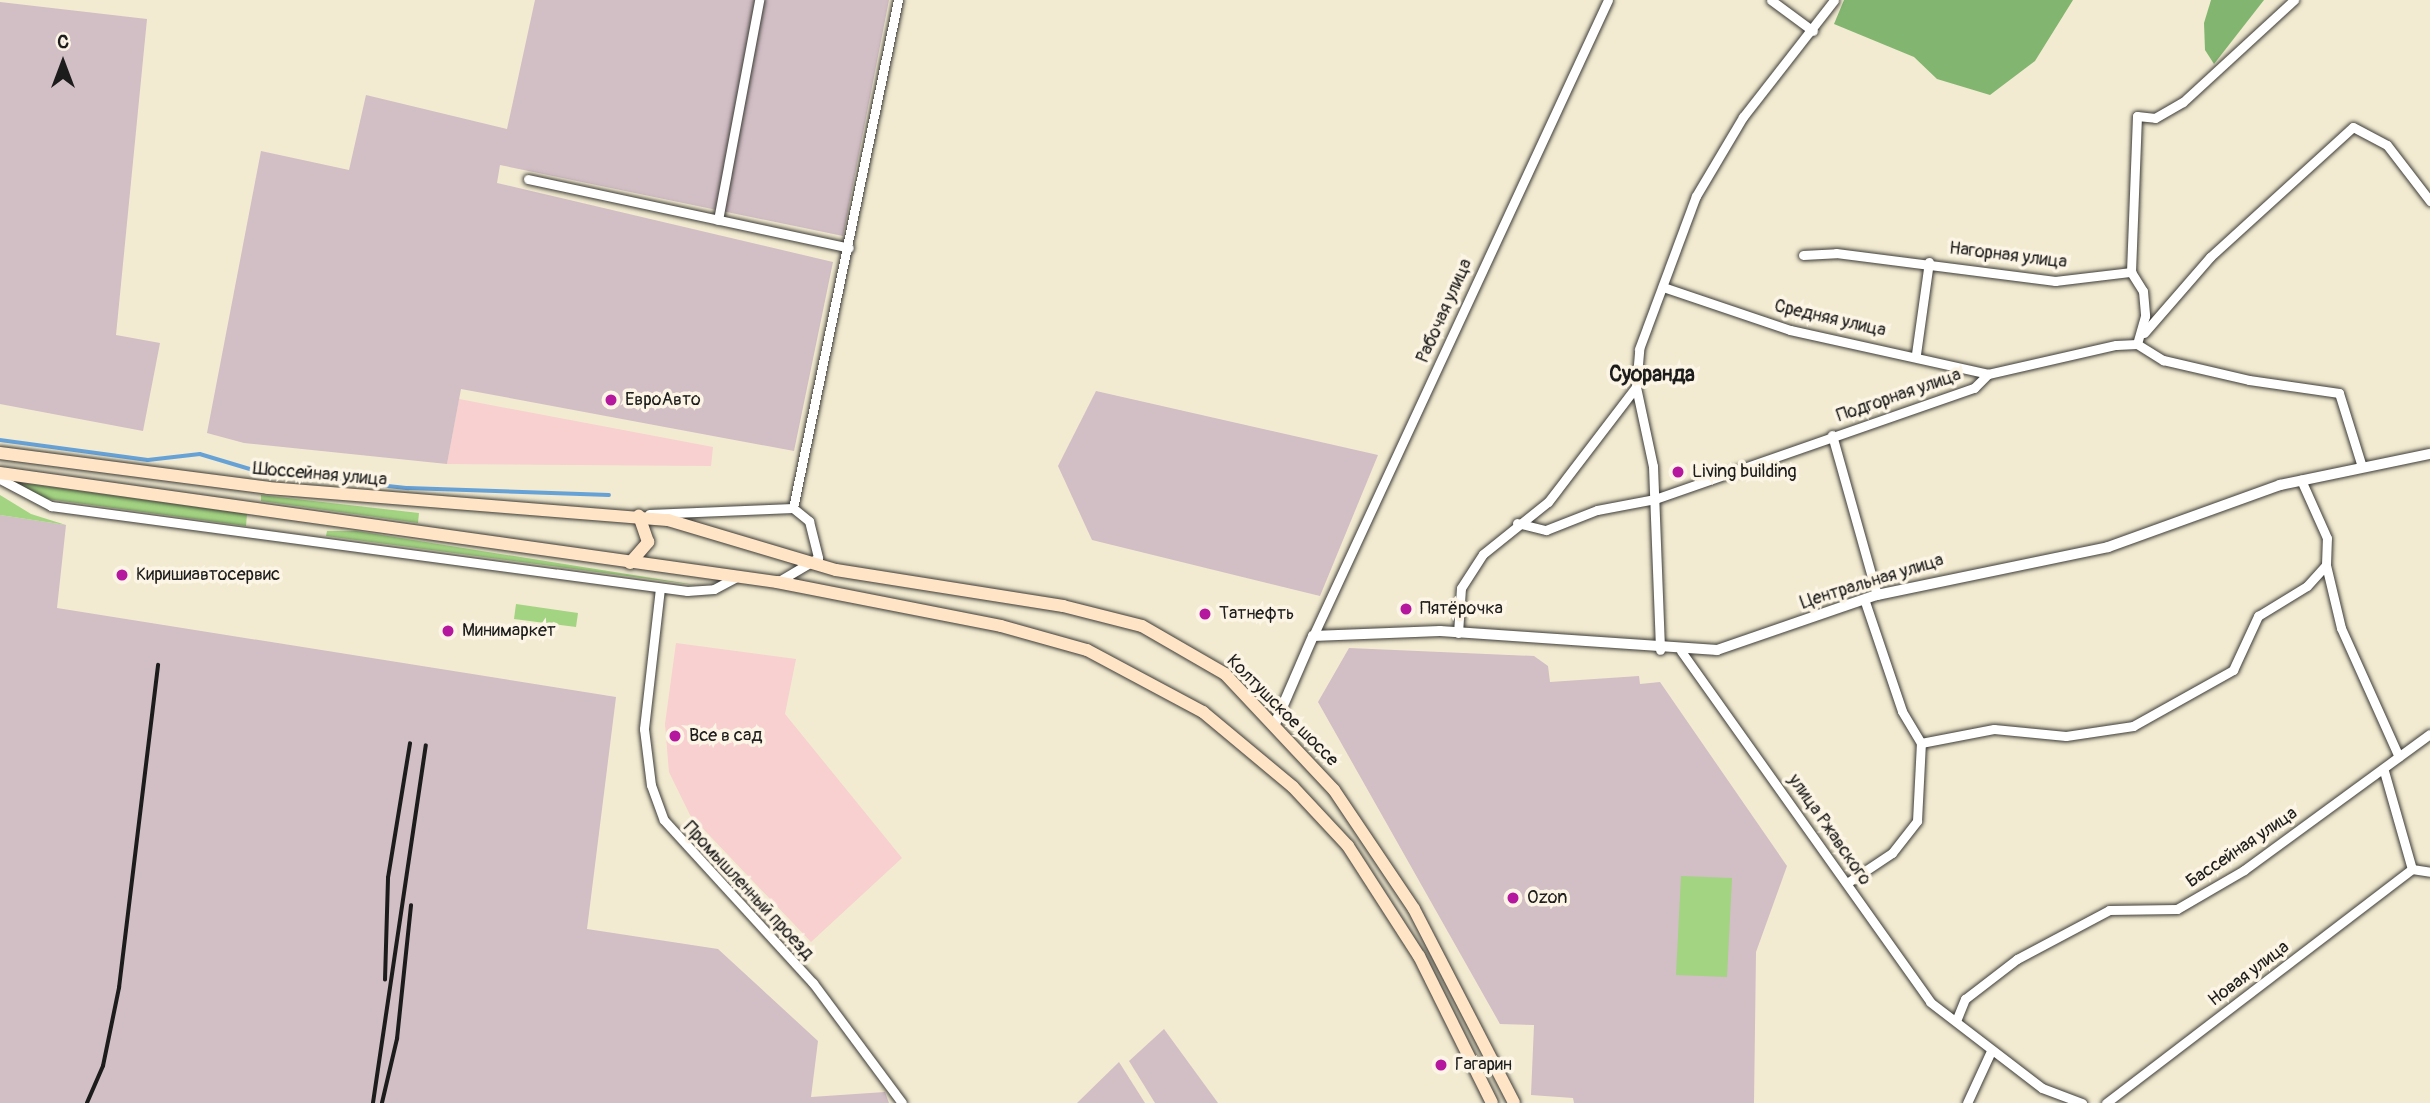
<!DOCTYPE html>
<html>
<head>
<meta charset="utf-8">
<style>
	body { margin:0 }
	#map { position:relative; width:2430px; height:1103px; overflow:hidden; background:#f2ebd1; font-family:Pangolin,sans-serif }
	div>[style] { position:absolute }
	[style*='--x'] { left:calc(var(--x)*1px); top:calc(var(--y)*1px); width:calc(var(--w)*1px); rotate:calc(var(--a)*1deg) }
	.built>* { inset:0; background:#f7d0cf }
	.industrial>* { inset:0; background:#d2bec5 }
	.green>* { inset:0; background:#a3d482 }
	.forest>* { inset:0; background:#82b670 }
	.stream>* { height:3.5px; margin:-1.75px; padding:0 1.75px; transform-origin:1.75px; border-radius:1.75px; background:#67a2d7 }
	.roads { filter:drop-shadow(0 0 2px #3c3b37) drop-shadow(0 0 2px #3c3b37) }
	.minor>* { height:9px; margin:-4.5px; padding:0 4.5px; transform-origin:4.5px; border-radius:4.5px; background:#fff }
	.tertiary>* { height:10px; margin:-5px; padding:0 5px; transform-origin:5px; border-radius:5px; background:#fff }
	.secondary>* { height:12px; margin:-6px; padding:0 6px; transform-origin:6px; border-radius:6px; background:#ffe4c6 }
	.rail>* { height:3.5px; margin:-1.75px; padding:0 1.75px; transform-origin:1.75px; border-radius:1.75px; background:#1c1c1c }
	.dots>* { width:19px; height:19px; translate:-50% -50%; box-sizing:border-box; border:4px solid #fcf5e5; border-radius:50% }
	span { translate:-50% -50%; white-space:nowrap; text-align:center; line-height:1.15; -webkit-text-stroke:7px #fcf5e5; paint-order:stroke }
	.street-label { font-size:18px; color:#1c1c1c }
	.poi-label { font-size:18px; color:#1c1c1c }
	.left { translate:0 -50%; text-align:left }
	.quarter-label { font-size:21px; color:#1c1c1c; font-weight:700 }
	.north { position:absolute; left:28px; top:28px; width:70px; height:70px; -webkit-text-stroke:5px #fcf5e5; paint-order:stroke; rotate:0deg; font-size:19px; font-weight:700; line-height:28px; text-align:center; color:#1c1c1c }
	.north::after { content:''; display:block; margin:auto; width:24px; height:32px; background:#1c1c1c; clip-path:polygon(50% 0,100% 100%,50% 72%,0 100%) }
</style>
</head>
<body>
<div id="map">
	<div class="built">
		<i style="clip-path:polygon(459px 399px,713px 447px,711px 466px,447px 464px)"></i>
		<i style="clip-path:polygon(676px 643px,796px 659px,785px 714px,902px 858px,811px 942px,690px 815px,669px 772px,665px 724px)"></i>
	</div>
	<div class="industrial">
		<i style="clip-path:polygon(535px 0,889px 0,843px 236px,500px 165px,497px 183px,833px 262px,794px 451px,461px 389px,447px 464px,244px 443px,207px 433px,261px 151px,349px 170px,366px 95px,507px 129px)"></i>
		<i style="clip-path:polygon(0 2px,147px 19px,116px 335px,160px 343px,143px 431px,0 404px)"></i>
		<i style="clip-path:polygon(1096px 391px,1378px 455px,1320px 596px,1092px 540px,1058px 466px)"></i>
		<i style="clip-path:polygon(0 515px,66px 525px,57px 608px,616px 697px,587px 929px,718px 949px,818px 1041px,811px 1097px,885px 1092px,889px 1103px,0 1103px)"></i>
		<i style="clip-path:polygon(1349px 648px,1534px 656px,1548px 666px,1550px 682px,1639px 676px,1640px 684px,1660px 682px,1787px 866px,1756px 952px,1754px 1103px,1574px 1103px,1573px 1098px,1531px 1095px,1534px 1025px,1500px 1024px,1318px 702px)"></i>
		<i style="clip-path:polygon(1164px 1029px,1218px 1103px,1155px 1103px,1129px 1061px)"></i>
		<i style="clip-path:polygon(1119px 1062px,1145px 1103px,1077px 1103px)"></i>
	</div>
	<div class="green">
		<i style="clip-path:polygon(15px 482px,247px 514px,246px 526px,40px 498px)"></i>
		<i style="clip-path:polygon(0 495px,31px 514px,66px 525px,0 515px)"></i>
		<i style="clip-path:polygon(261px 495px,419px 513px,418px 523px,261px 501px)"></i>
		<i style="clip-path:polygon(327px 531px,357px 531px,702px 586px,326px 536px)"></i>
		<i style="clip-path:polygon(516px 604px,578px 613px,576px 627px,514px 619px)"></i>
		<i style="clip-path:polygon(1681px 876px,1732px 878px,1727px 977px,1676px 975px)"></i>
	</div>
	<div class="forest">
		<i style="clip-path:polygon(1844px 0,2073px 0,2035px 61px,1990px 95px,1937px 79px,1914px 57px,1834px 24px)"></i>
		<i style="clip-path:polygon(2211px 0,2264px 0,2214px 64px,2205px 50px,2204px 23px)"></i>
	</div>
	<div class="stream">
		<i style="--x:0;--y:440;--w:149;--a:7.7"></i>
		<i style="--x:148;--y:460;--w:52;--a:-6.6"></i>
		<i style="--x:200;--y:454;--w:63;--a:16.7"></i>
		<i style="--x:260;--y:472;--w:149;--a:6.2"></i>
		<i style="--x:408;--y:488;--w:201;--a:2"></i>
	</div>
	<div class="roads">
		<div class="minor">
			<i style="--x:1771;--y:0;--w:52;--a:36.4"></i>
			<i style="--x:528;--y:179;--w:328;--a:12.1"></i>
			<i style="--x:718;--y:220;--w:224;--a:-79.4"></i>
			<i style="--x:1803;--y:255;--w:33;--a:-3"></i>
			<i style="--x:1836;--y:253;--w:221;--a:7.3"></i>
			<i style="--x:2055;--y:281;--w:77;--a:-6.8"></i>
			<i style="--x:2131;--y:272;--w:22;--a:58"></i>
			<i style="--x:2143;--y:291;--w:25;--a:85"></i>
			<i style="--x:2145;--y:316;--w:29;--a:106"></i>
			<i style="--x:2131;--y:272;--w:156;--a:-87.8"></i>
			<i style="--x:2137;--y:116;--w:18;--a:6"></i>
			<i style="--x:2155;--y:118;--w:32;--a:-30"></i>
			<i style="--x:2183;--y:102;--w:151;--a:-42.6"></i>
			<i style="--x:1666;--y:288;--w:131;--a:18.7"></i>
			<i style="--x:1790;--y:330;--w:203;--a:12.5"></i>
			<i style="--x:2144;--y:333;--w:101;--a:-49"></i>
			<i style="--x:2210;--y:257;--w:193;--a:-42.3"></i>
			<i style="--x:2353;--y:127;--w:38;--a:28"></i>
			<i style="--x:2387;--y:145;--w:71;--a:52.5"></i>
			<i style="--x:1916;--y:354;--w:93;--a:-82"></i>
			<i style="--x:1636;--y:387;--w:81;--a:77.9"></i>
			<i style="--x:1653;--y:466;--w:184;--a:87.8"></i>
			<i style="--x:1832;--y:435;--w:166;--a:74.3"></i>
			<i style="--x:0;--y:479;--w:58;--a:27.9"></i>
			<i style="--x:51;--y:506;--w:642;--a:7.61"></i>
			<i style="--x:687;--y:591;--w:27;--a:-4"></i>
			<i style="--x:714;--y:589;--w:26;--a:-28"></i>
			<i style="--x:793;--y:508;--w:519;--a:-78.32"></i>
			<i style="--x:649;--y:514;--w:144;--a:-2.4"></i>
			<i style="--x:793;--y:508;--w:21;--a:39"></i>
			<i style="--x:809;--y:521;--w:38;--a:76"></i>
			<i style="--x:818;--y:558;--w:45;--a:149.5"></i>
			<i style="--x:1517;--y:523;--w:30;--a:14"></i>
			<i style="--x:1546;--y:530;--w:55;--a:-21.4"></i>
			<i style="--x:1597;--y:510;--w:59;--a:-10.7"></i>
			<i style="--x:1655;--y:499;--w:338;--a:-19.2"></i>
			<i style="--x:1974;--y:388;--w:20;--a:-45"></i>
			<i style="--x:1988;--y:374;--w:131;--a:-12.8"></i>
			<i style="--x:2116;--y:345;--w:21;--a:-3"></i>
			<i style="--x:2137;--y:344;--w:31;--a:32"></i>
			<i style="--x:2163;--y:360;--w:88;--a:13.1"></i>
			<i style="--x:2249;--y:380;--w:91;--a:8.2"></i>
			<i style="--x:2339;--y:393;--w:77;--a:72.7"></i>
			<i style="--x:2326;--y:565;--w:65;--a:76.6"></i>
			<i style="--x:2341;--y:628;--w:141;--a:65.8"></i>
			<i style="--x:660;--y:588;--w:142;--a:96.5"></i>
			<i style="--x:644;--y:729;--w:56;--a:82.9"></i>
			<i style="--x:651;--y:785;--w:37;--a:70"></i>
			<i style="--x:664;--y:820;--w:221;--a:47.6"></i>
			<i style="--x:813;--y:983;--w:149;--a:53.4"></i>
			<i style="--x:1458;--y:633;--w:45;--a:-86.2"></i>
			<i style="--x:1461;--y:588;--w:40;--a:-57.1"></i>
			<i style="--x:1483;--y:554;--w:83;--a:-38.7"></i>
			<i style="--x:1548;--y:502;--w:145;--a:-52.6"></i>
			<i style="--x:1636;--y:387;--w:38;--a:-85"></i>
			<i style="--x:1639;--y:349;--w:163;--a:-69.6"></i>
			<i style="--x:1696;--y:196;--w:92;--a:-59.3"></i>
			<i style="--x:1743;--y:117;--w:148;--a:-52.1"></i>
			<i style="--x:1313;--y:636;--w:701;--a:-65.12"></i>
			<i style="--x:1681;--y:651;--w:430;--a:54.6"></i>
			<i style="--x:1930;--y:1002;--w:141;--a:37.5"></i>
			<i style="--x:2042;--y:1088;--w:43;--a:20.6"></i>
			<i style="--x:1921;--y:743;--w:74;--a:-10.9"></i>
			<i style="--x:1994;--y:729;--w:72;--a:5.6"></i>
			<i style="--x:2066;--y:736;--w:68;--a:-8.5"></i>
			<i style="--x:2133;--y:726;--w:115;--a:-29.2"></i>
			<i style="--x:2233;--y:670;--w:60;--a:-65.2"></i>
			<i style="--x:2258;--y:616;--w:57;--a:-31.5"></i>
			<i style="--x:2307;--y:586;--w:28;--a:-48"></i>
			<i style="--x:2326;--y:565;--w:27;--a:-88"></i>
			<i style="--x:2327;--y:538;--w:64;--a:-114.1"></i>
			<i style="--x:2384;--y:771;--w:102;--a:74.1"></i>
			<i style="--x:2412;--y:869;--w:18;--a:9"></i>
			<i style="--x:1847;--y:883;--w:54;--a:-33.7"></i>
			<i style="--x:1892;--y:853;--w:41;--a:-52"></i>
			<i style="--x:1917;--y:821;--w:78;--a:-87.1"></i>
			<i style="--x:1921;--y:743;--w:37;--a:-121"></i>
			<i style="--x:1902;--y:711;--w:118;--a:-108.7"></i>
			<i style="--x:1956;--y:1021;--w:24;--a:-68"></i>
			<i style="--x:1965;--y:999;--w:66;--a:-37.6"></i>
			<i style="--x:2017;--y:959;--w:104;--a:-28"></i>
			<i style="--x:2109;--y:910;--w:68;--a:-0.8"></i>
			<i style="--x:2177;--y:909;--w:78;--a:-30.2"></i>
			<i style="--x:2244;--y:870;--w:230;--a:-36.2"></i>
			<i style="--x:1967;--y:1103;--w:57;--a:-65.2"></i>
			<i style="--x:2106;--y:1103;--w:385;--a:-37.4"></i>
		</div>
		<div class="tertiary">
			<i style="--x:1275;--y:724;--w:96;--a:-66.6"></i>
			<i style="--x:1313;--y:636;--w:127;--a:-2.3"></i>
			<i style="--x:1440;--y:631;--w:278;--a:3.9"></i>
			<i style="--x:1717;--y:650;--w:169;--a:-19"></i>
			<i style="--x:1877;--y:595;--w:236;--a:-11.7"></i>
			<i style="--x:2108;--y:547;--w:183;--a:-19.8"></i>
			<i style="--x:2280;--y:485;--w:153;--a:-11.7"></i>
		</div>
		<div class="secondary">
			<i style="--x:0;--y:453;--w:270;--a:7.4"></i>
			<i style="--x:268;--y:488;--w:401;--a:4.6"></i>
			<i style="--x:668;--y:520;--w:175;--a:16.6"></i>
			<i style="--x:836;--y:570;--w:230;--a:9"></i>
			<i style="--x:1063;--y:606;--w:81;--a:14.2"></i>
			<i style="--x:1142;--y:626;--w:96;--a:30"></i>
			<i style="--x:1225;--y:674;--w:159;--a:46.8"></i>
			<i style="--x:1334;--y:790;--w:143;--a:56.1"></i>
			<i style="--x:1414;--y:909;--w:218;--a:62.7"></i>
			<i style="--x:0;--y:473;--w:785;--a:7.99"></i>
			<i style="--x:777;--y:582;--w:228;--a:11.1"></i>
			<i style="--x:1001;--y:626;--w:89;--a:15.6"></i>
			<i style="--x:1087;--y:650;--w:132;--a:28.1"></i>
			<i style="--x:1203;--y:712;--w:117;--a:39.8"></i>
			<i style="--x:1293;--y:787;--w:81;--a:47"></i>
			<i style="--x:1348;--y:846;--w:131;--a:57.2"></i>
			<i style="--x:1419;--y:956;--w:164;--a:63.6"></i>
			<i style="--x:630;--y:563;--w:28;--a:-49"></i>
			<i style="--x:648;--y:542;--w:28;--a:-109"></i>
		</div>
	</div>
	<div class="rail">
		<i style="--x:385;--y:980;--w:102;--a:-88.3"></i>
		<i style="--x:388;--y:878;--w:136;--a:-80.7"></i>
		<i style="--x:87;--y:1103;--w:40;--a:-66.6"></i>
		<i style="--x:103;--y:1066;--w:80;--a:-78.4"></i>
		<i style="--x:119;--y:988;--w:325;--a:-83.1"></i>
		<i style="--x:373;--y:1103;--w:361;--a:-81.6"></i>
		<i style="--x:382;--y:1103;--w:66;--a:-76.8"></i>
		<i style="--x:397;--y:1039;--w:134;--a:-84"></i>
	</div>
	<div class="dots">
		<i style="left:611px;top:400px;background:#b5179e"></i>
		<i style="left:1678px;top:472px;background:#b5179e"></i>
		<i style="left:122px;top:575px;background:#b5179e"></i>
		<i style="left:1406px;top:609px;background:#b5179e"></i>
		<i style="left:1205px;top:614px;background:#b5179e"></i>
		<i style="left:448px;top:631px;background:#b5179e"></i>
		<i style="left:675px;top:736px;background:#b5179e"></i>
		<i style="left:1513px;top:898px;background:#b5179e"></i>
		<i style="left:1441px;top:1065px;background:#b5179e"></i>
	</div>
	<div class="street-label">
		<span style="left:2008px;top:256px;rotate:7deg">Нагорная улица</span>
		<span style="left:1445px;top:311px;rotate:-66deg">Рабочая улица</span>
		<span style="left:1830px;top:319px;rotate:13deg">Средняя улица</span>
		<span style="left:1899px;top:396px;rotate:-19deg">Подгорная улица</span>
		<span style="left:320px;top:475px;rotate:5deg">Шоссейная улица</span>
		<span style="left:1872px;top:582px;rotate:-17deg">Центральная улица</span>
		<span style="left:1282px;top:711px;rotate:45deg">Колтушское шоссе</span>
		<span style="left:1829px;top:830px;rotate:55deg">улица Ржавского</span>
		<span style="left:2242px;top:848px;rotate:-34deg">Бассейная улица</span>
		<span style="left:748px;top:891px;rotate:47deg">Промышленный проезд</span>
		<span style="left:2249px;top:974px;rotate:-37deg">Новая улица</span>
	</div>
	<div class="poi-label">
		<span class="left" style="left:625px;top:400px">ЕвроАвто</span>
		<span class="left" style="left:1692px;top:472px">Living building</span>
		<span class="left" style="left:136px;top:575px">Киришиавтосервис</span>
		<span class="left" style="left:1420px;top:609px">Пятёрочка</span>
		<span class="left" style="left:1219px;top:614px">Татнефть</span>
		<span class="left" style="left:462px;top:631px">Минимаркет</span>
		<span class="left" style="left:689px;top:736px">Все в сад</span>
		<span class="left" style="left:1527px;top:898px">Ozon</span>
		<span class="left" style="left:1455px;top:1065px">Гагарин</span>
	</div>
	<div class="quarter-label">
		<span style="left:1652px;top:375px">Суоранда</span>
	</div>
	<div class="north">С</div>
</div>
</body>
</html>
